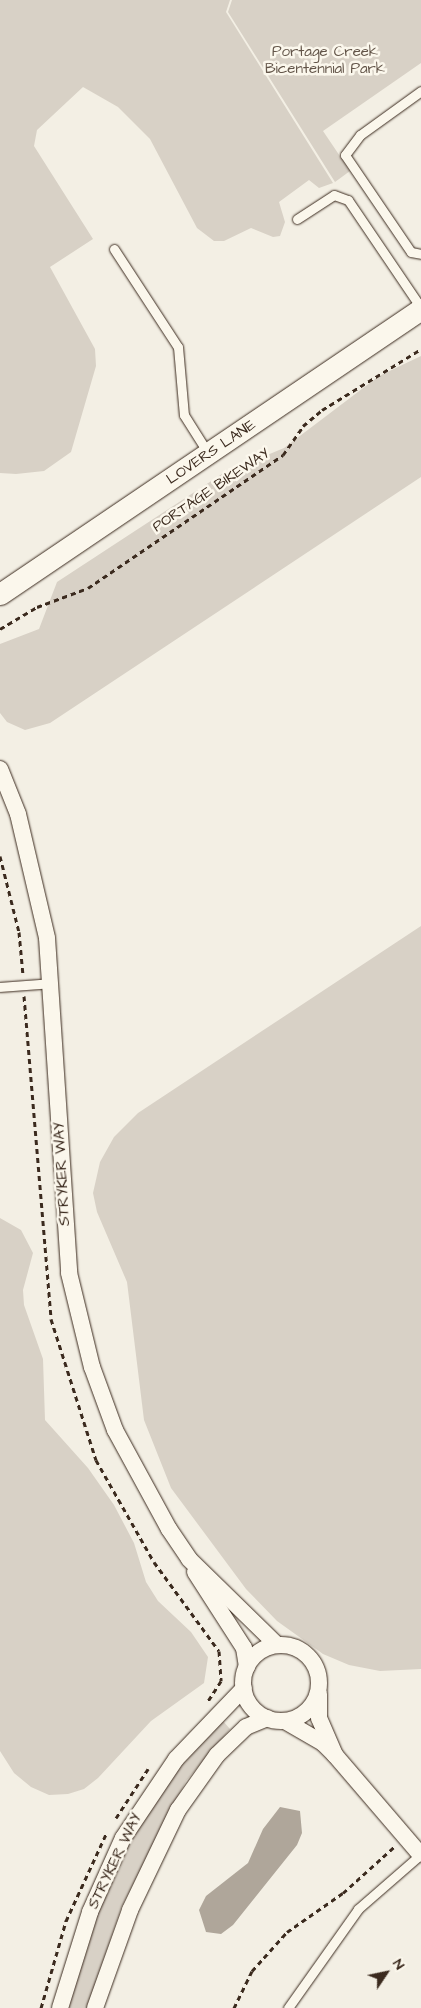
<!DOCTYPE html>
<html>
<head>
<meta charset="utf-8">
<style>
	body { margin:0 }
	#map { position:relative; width:421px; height:2008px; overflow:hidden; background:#f3efe4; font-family:"Architects Daughter",sans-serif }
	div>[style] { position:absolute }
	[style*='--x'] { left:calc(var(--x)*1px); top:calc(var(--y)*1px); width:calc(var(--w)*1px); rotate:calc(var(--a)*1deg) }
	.green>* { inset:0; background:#d8d1c6 }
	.water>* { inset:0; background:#afa69a }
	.path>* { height:3px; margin-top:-1.5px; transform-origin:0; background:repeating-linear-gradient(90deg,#3b2a1e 0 5px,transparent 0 9px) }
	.roads { filter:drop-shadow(0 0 1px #3b2a1e) drop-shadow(0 0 1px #3b2a1e) }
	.service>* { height:9px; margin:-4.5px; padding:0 4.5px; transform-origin:4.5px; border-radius:4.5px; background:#fbf7ec }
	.minor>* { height:16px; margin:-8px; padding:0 8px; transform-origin:8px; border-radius:8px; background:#fbf7ec }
	.minor>.ring { margin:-8px; padding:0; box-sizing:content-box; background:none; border:16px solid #fbf7ec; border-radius:50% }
	.tertiary>* { height:21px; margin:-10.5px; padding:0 10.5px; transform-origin:10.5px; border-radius:10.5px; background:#fbf7ec }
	span { translate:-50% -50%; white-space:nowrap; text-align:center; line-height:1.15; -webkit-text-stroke:5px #fbf7ec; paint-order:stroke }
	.park-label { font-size:15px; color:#625448 }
	.street-label { font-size:15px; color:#3b2a1e }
	.north { position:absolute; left:361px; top:1948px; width:50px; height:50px; -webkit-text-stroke:4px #fbf7ec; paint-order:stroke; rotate:56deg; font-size:14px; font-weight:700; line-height:20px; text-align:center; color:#3b2a1e }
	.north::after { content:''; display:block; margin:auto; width:18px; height:22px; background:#3b2a1e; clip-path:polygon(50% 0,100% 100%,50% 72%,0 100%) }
</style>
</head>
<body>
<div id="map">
	<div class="green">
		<i style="clip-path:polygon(0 0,230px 0,226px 12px,333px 183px,319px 188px,309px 180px,279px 202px,285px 222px,280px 236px,273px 237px,251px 228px,224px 241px,214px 241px,197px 228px,150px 139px,118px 107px,83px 87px,37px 130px,34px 146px,93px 239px,50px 267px,95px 349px,96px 366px,71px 452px,44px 471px,16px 474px,0 473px)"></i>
		<i style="clip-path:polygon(232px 0,421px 0,421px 63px,323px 131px,350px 171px,335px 182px,228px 12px)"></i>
		<i style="clip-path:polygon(421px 356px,421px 477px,50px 723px,25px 730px,7px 722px,0 713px,0 644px,39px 629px,57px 582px,222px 474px,284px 448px,379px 376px)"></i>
		<i style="clip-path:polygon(421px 926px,421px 1669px,380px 1671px,349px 1665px,323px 1654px,277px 1621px,246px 1589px,171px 1488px,144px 1420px,127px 1282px,97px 1212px,93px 1193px,100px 1162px,114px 1137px,138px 1113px)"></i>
		<i style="clip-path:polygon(0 1218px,21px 1230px,33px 1253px,23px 1290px,24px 1305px,43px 1359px,45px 1420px,88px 1468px,114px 1505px,134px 1543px,146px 1582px,158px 1601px,191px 1632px,208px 1657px,204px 1683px,151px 1721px,98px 1778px,84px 1789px,68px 1794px,49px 1795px,31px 1787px,14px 1773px,0 1751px)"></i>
		<i style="clip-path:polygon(223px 1721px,230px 1729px,186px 1781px,122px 1906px,87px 2008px,67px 2008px,87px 1938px,126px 1849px,172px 1776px)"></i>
	</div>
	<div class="water">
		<i style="clip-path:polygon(280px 1807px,300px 1811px,302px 1833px,297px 1845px,233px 1925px,221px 1934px,206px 1932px,199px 1910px,206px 1896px,248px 1863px,263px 1829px)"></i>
	</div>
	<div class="path">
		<i style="--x:0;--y:629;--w:43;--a:-30.7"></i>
		<i style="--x:37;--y:607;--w:54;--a:-20.4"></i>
		<i style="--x:88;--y:588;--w:236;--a:-34.3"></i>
		<i style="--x:283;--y:455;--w:35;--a:-55"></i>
		<i style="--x:303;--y:426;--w:25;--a:-40"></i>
		<i style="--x:322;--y:410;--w:116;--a:-31.6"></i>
		<i style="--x:0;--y:856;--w:78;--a:76"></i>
		<i style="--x:19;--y:932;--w:43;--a:84.7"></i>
		<i style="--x:24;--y:996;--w:324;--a:85.2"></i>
		<i style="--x:51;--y:1319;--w:148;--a:72.3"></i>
		<i style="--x:96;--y:1460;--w:117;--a:60.4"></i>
		<i style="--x:154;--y:1562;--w:110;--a:53.9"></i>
		<i style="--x:219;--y:1651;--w:30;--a:86"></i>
		<i style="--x:221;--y:1681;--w:24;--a:123"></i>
		<i style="--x:116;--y:1818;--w:59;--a:-56.9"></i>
		<i style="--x:41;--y:2008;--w:91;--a:-74"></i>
		<i style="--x:66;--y:1921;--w:96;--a:-65.3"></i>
		<i style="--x:234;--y:2008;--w:41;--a:-64.1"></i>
		<i style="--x:252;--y:1971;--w:52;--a:-48.1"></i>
		<i style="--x:287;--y:1932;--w:68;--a:-34.9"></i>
		<i style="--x:343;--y:1893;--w:70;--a:-42.1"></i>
	</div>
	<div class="roads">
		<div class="service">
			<i style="--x:421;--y:91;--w:75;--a:144.2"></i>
			<i style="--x:360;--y:135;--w:25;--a:127"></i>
			<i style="--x:345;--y:155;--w:117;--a:55.8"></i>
			<i style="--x:411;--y:252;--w:10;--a:11"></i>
			<i style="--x:297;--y:219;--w:44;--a:-33"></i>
			<i style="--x:334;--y:195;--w:15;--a:20"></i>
			<i style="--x:348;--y:200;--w:130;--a:55.9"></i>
			<i style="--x:114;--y:249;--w:117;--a:56.9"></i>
			<i style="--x:178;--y:347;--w:68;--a:85"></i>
			<i style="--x:184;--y:415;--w:45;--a:57.7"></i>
			<i style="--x:0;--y:987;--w:52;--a:-4.4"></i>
			<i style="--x:288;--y:2008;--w:121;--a:-54.7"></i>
			<i style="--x:358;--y:1909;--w:84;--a:-41.1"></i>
		</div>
		<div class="minor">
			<i style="--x:0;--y:769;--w:48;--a:68.2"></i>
			<i style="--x:18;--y:814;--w:127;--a:76.8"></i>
			<i style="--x:47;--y:938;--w:336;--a:86.2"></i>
			<i style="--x:69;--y:1273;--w:97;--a:76.3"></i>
			<i style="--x:92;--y:1367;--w:67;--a:69.9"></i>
			<i style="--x:115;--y:1430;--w:113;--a:61.4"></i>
			<i style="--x:169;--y:1529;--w:36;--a:56"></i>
			<i style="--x:189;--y:1559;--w:123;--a:44.3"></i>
			<i style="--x:195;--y:1572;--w:90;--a:57.2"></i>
			<i style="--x:244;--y:1648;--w:19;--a:81"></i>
			<i class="ring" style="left:243px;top:1645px;width:60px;height:60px"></i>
			<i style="--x:285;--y:1721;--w:44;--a:30.1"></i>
			<i style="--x:323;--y:1743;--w:17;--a:45"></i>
			<i style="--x:335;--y:1755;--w:40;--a:-113.4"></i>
			<i style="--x:319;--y:1718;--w:24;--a:-90"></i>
			<i style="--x:335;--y:1755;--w:130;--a:49.4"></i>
			<i style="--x:60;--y:2008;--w:101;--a:-72.6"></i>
			<i style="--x:90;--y:1912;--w:81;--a:-66"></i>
			<i style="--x:123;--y:1838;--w:95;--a:-56.1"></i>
			<i style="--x:176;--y:1759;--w:98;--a:-46.2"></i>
			<i style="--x:95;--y:2008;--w:104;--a:-70.3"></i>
			<i style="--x:130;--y:1910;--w:111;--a:-64.4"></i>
			<i style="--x:178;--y:1810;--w:67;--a:-54.7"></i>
			<i style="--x:217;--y:1755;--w:40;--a:-44"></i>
			<i style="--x:246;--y:1727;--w:23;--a:-23"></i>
		</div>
		<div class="tertiary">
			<i style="--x:0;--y:594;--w:508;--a:-34.1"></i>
		</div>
	</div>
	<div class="park-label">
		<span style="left:325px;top:60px">Portage Creek<br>Bicentennial Park</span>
	</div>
	<div class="street-label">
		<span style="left:211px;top:452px;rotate:-34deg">LOVERS LANE</span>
		<span style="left:211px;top:490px;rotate:-34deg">PORTAGE BIKEWAY</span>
		<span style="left:62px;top:1174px;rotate:-93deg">STRYKER WAY</span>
		<span style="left:115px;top:1861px;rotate:-64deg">STRYKER WAY</span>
	</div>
	<div class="north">N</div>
</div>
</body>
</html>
